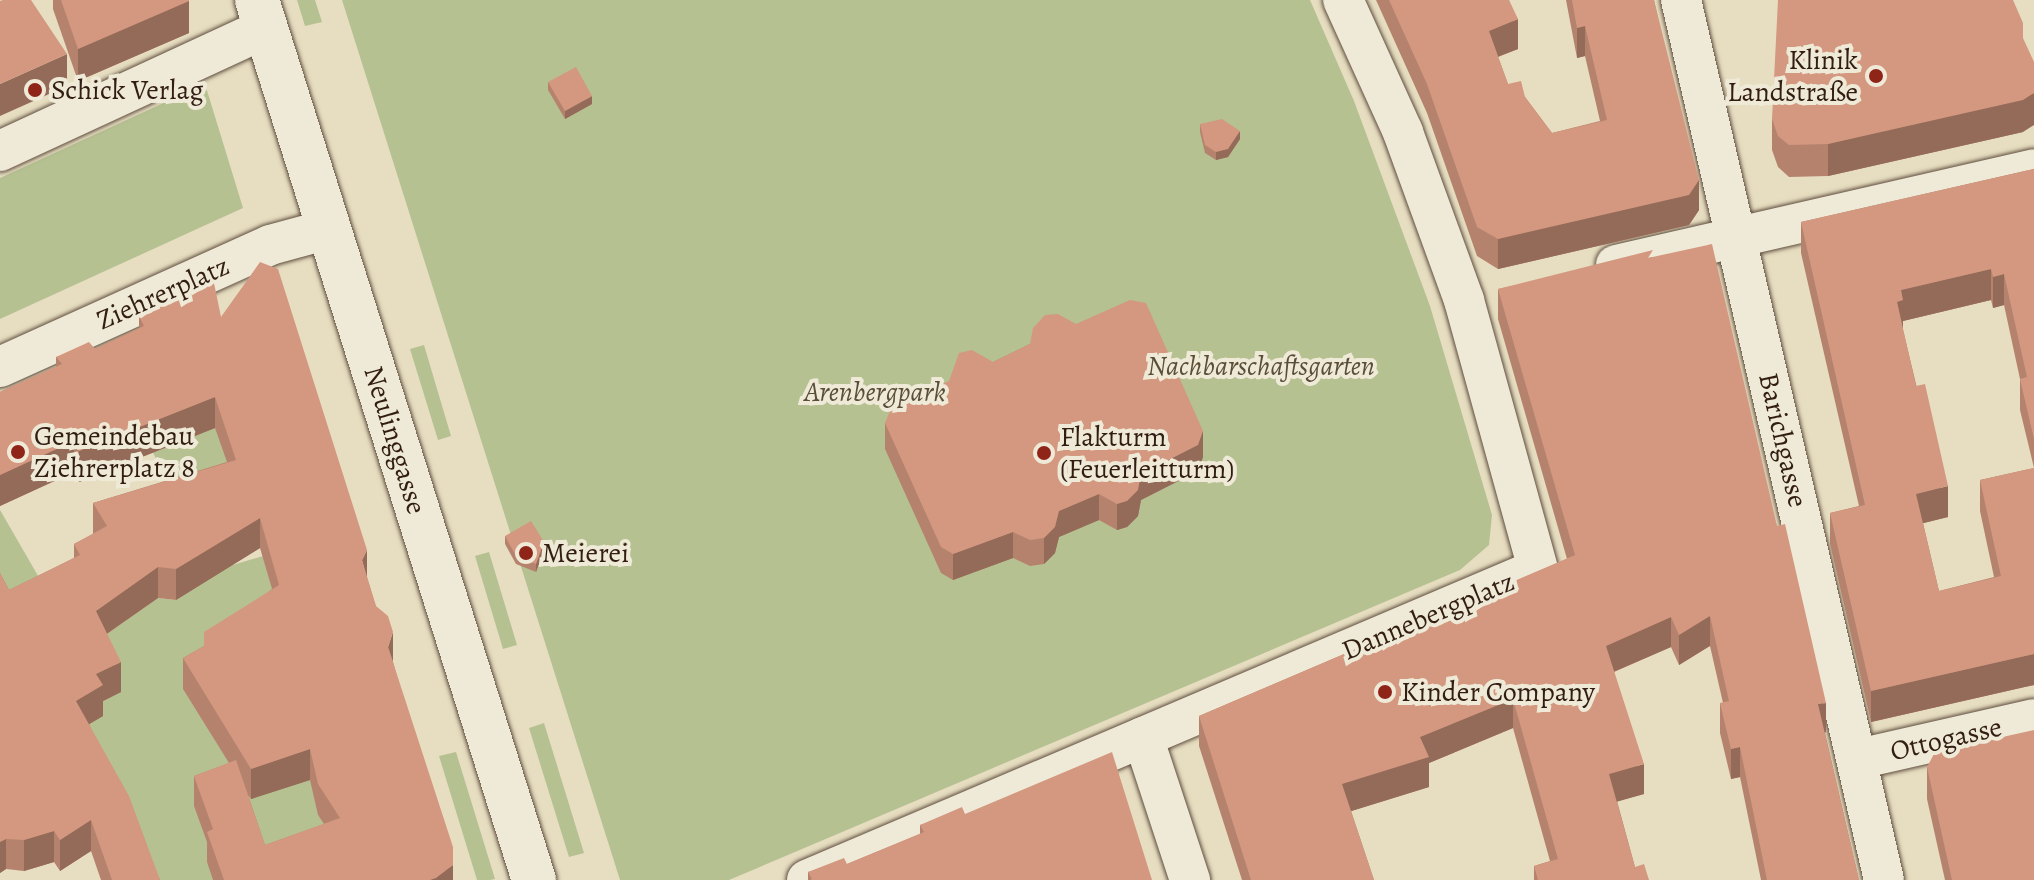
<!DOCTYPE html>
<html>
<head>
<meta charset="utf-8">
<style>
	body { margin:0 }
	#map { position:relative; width:2034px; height:880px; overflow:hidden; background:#e7dec1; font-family:Alegreya,serif }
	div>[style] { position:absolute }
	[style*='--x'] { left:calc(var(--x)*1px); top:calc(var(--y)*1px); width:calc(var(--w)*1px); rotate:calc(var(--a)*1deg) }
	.green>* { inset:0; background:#b6c192 }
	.roads { filter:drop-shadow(0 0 2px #5f4d3e) drop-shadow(0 0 2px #5f4d3e) }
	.minor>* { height:40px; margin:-20px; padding:0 20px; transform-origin:20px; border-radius:20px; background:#efead7 }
	.tertiary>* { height:44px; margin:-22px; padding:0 22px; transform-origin:22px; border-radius:22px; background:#efead7 }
	.wall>* { inset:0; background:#b5836d }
	.shaded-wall>* { inset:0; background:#946a59 }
	.building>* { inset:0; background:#d3987f }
	.dots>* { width:22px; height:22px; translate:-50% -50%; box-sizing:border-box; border:4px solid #efead7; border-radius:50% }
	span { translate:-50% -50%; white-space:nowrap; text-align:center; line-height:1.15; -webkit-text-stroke:8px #efead7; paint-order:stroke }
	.poi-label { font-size:28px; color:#321d12 }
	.right { translate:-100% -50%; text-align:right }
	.left { translate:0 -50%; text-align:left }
	.street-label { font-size:28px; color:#321d12 }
	.park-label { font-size:28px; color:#5a4e38; font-style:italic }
</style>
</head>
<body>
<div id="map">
	<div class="green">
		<i style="clip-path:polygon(297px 0,315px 0,322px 22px,305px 26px)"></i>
		<i style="clip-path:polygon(342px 0,1310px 0,1354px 101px,1430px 306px,1492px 515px,1489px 545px,1460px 570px,729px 880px,620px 880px)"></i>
		<i style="clip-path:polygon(205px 84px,243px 208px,0 319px,0 178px)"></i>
		<i style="clip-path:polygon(424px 345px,451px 436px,438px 440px,410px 349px)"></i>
		<i style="clip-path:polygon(237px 405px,246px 508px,171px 491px,149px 444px,171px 434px,176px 444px,185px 440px)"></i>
		<i style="clip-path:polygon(0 510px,48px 593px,0 604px)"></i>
		<i style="clip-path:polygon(489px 552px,517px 645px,503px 649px,475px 556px)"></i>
		<i style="clip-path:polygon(263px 556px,324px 775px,318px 815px,345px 847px,213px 860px,220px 880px,149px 880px,76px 732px,96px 641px,158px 598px,176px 600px,216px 570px)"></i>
		<i style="clip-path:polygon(544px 723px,584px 853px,569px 857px,529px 728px)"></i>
		<i style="clip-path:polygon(456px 752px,495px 879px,490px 880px,477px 880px,439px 756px)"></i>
	</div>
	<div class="roads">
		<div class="minor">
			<i style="--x:1681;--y:0;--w:903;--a:77.01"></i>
			<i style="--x:0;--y:151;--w:293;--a:-24.8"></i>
			<i style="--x:1616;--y:265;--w:429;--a:-12.9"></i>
			<i style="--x:0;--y:367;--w:296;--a:-24.3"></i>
			<i style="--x:270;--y:245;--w:61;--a:-15.2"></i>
			<i style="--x:1143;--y:737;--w:151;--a:71.8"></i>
			<i style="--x:1858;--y:759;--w:180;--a:-12.8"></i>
			<i style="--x:807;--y:880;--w:794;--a:-23.05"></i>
			<i style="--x:1538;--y:569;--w:279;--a:-105.4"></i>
			<i style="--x:1464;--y:300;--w:179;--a:-110"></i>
			<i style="--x:1403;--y:132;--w:145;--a:-114.4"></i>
		</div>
		<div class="tertiary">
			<i style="--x:257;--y:0;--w:923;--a:72.53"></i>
		</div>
	</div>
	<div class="wall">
		<i style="clip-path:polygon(53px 0,189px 0,189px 33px,78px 81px,53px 9px)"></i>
		<i style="clip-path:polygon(1376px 0,1509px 0,1518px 49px,1498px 57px,1508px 84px,1525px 97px,1552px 133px,1600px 121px,1585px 56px,1577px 58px,1566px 0,1654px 0,1699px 210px,1689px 225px,1498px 269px,1477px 256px,1427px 113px)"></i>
		<i style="clip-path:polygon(548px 82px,592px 104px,565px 119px,548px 90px)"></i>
		<i style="clip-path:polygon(1772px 119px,2023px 132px,1828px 176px,1789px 177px,1778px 167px,1772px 150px)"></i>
		<i style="clip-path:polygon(1200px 124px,1240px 139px,1228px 157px,1216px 160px,1205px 153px,1200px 132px)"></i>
		<i style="clip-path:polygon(evenodd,2034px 169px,2034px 685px,1871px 722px,1830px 544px,1830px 513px,1859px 506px,1801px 253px,1801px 222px,2034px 169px,1991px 300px,1993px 308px,2004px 305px,2020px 379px,2020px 410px,2034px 468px,1980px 480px,1980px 511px,1994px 577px,1939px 591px,1923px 523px,1948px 517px,1903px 330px,1903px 321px,1991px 300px)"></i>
		<i style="clip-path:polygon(1653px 257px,1777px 526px,1826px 732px,1825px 733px,1859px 880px,1761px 880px,1740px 777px,1731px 779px,1720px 733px,1720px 703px,1723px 703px,1710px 646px,1679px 665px,1671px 647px,1614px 672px,1644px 794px,1617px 801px,1635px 867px,1649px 880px,1534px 880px,1534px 866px,1550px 861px,1513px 728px,1429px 763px,1429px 787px,1351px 811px,1374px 880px,1242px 880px,1199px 746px,1199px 716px,1567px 559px,1498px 319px,1498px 289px)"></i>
		<i style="clip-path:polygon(evenodd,139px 316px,221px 317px,367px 578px,393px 662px,453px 880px,213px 880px,207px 862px,207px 842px,194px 806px,194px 776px,229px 763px,183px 689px,183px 658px,204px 646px,272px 589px,260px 548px,176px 600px,158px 598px,107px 634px,121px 692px,103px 701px,103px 716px,89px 724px,160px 880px,101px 880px,91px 851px,60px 871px,54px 862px,24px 871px,6px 869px,0 873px,0 573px,9px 590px,74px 558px,74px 544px,93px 534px,93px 503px,227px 462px,215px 428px,79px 482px,74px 472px,0 506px,0 392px,56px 367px,56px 357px,95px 349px,139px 328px,139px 316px,310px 780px,318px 815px,324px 824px,265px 845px,248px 795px,251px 799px,310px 780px)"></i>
		<i style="clip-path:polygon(1030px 344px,1203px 457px,1198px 471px,1141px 500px,1138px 516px,1127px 527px,1117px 530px,1099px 520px,1059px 537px,1055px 553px,1044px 564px,1030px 566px,1013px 558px,953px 580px,941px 573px,885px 449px,885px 423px,993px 362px)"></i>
		<i style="clip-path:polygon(505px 536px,544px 549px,536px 572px,516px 564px,505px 544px)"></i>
		<i style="clip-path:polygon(1927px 767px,2034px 880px,1945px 880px,1927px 799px)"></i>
		<i style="clip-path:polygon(965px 814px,1152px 880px,808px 880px,808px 872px,847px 864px,920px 834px,920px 825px)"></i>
	</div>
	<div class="shaded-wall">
		<i style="clip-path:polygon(189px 1px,189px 33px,78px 81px,78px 49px)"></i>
		<i style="clip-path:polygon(1518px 19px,1518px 49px,1489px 60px,1489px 31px)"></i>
		<i style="clip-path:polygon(1585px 26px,1585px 56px,1577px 58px,1577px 28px)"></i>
		<i style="clip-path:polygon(67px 54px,67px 86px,0 116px,0 84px)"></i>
		<i style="clip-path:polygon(2034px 93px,2034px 125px,2023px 132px,1828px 176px,1828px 144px)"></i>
		<i style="clip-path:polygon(592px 96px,592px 104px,565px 119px,565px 111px)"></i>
		<i style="clip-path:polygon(1240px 131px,1240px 139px,1228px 157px,1216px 160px,1216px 152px)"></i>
		<i style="clip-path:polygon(1699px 180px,1699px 210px,1689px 225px,1498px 269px,1498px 239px)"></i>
		<i style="clip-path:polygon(1991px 269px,1991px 300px,1903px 321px,1903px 331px,1897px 302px,1901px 290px)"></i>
		<i style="clip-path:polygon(2004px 274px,2004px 305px,1993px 308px,1993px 277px)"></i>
		<i style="clip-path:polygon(215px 397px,215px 428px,79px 482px,79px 451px)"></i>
		<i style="clip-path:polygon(1203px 431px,1203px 457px,1198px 471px,1141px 500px,1138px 516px,1127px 527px,1117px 530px,1117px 504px,1141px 474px)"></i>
		<i style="clip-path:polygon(74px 441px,74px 472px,0 506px,0 475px)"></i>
		<i style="clip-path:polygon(1948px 486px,1948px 517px,1916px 525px,1916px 494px)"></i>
		<i style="clip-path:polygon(1099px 494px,1099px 520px,1059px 537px,1055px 553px,1044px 564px,1044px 538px,1059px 511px)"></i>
		<i style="clip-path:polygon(260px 518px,260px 548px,176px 600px,176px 569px)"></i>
		<i style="clip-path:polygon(1013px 532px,1013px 558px,953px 580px,953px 554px)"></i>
		<i style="clip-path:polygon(544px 542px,544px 549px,536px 572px,536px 564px)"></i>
		<i style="clip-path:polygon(367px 550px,367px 580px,362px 560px)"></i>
		<i style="clip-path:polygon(158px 567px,158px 598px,96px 641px,96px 611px)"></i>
		<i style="clip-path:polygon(1710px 616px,1710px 646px,1679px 665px,1679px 635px)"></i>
		<i style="clip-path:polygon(1671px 617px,1671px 647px,1606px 675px,1606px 646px)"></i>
		<i style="clip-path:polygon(393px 632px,393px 662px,388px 647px)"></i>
		<i style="clip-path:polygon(2034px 654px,2034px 685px,1871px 722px,1871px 691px)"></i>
		<i style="clip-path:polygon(121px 662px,121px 692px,103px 701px,103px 716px,76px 732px,76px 701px,96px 674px)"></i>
		<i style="clip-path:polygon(1513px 699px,1513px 728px,1429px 763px,1429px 787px,1342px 814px,1342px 784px,1420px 737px)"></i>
		<i style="clip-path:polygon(1826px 703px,1826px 732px,1818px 734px,1818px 704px)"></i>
		<i style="clip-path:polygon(1740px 747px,1740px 777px,1731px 779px,1731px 749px)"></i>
		<i style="clip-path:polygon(310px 749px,310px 780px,251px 799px,251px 769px)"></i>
		<i style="clip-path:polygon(1644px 764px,1644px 794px,1609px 804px,1609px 774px)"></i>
		<i style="clip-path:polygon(91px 820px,91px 851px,60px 871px,60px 840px)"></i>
		<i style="clip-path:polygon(54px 831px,54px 862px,24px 871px,24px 840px)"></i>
		<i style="clip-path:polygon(6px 839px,6px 869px,0 873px,0 842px)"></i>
		<i style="clip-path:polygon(453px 865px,453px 880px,430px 880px)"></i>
	</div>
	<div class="building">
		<i style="clip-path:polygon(3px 0,31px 0,67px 54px,0 84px,0 1px)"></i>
		<i style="clip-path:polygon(61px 0,189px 0,189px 1px,78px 49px)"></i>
		<i style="clip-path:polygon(1389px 0,1509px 0,1518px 19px,1489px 31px,1508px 84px,1521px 81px,1525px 97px,1552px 133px,1607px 120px,1585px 26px,1577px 28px,1572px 0,1654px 0,1699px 180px,1689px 195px,1498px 239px,1477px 227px,1427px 84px)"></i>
		<i style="clip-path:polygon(1778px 0,2013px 0,2023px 23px,2023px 38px,2034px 62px,2034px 93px,2023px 100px,1828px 144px,1789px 145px,1778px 136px,1772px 119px)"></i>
		<i style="clip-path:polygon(576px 67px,592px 96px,565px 111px,548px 82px)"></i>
		<i style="clip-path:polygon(1222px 119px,1240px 131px,1228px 149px,1216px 152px,1205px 145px,1200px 124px)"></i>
		<i style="clip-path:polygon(2034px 169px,2034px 439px,2020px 379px,2027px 377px,2004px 274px,1993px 277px,1991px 269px,1901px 290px,1903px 300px,1897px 302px,1916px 386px,1925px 384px,1948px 486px,1916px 494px,1939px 591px,2001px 576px,1980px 480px,2034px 468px,2034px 654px,1871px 691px,1830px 513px,1865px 505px,1801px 222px)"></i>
		<i style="clip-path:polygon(1712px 244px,1777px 526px,1785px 524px,1826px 703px,1818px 704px,1859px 880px,1767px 880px,1740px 747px,1731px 749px,1720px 703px,1729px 701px,1710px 616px,1679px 635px,1671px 617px,1606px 646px,1644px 764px,1609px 774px,1635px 867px,1644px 864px,1649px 880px,1538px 880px,1534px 866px,1558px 859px,1513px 699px,1420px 737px,1429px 757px,1342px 784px,1374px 880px,1251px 880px,1199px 716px,1575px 555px,1498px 289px,1653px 250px,1648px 258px)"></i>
		<i style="clip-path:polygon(260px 262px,278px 269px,367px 550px,362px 560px,376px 606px,388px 616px,393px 632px,388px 647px,453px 847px,453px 865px,436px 878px,430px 880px,224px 880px,207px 832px,213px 829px,194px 776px,236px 760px,265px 845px,340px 818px,318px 784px,310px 749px,251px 769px,183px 658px,204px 646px,204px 632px,279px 585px,260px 518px,176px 569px,158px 567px,96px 611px,121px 662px,96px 674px,103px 685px,76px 701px,129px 796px,160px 880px,112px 880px,91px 820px,60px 840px,54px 831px,24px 840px,6px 839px,0 842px,0 573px,9px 590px,80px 555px,74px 544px,107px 526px,93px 503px,236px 460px,215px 397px,79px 451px,74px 441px,0 475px,0 392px,62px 364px,56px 357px,89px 342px,95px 349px,144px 326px,139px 316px,214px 283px,221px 317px)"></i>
		<i style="clip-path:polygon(1130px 300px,1146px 303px,1203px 431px,1198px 445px,1141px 474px,1138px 490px,1127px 501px,1117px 504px,1099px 494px,1059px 511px,1055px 527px,1044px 538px,1030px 540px,1013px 532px,953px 554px,941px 547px,885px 423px,892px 406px,949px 381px,959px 353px,972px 350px,993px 362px,1030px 344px,1033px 328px,1045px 315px,1058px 314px,1076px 324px)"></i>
		<i style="clip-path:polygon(531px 521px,544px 542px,536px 564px,516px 556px,505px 536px)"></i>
		<i style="clip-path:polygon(2034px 730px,2034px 880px,1952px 880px,1927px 767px,1935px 752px)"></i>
		<i style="clip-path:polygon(1112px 752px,1152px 880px,810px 880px,812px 879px,808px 872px,844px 858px,847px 864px,924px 832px,920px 825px,962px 807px,965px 814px)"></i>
	</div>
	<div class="dots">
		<i style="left:1876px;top:76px;background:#8f2418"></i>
		<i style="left:35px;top:90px;background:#8f2418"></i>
		<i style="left:18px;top:452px;background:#8f2418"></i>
		<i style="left:1044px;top:453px;background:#8f2418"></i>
		<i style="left:526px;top:553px;background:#8f2418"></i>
		<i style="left:1385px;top:692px;background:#8f2418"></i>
	</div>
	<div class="poi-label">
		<span class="right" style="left:1858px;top:76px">Klinik<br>Landstraße</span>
		<span class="left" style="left:51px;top:90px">Schick Verlag</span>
		<span class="left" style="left:34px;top:452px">Gemeindebau<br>Ziehrerplatz 8</span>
		<span class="left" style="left:1060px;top:453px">Flakturm<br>(Feuerleitturm)</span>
		<span class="left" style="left:542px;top:553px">Meierei</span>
		<span class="left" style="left:1401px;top:692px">Kinder Company</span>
	</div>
	<div class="street-label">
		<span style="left:163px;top:293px;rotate:-24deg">Ziehrerplatz</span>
		<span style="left:395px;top:440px;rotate:73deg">Neulinggasse</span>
		<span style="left:1783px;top:440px;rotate:77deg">Barichgasse</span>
		<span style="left:1428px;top:616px;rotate:-23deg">Dannebergplatz</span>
		<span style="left:1946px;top:739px;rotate:-13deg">Ottogasse</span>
	</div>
	<div class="park-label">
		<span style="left:1261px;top:366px">Nachbarschaftsgarten</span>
		<span style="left:875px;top:392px">Arenbergpark</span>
	</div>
</div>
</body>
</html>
